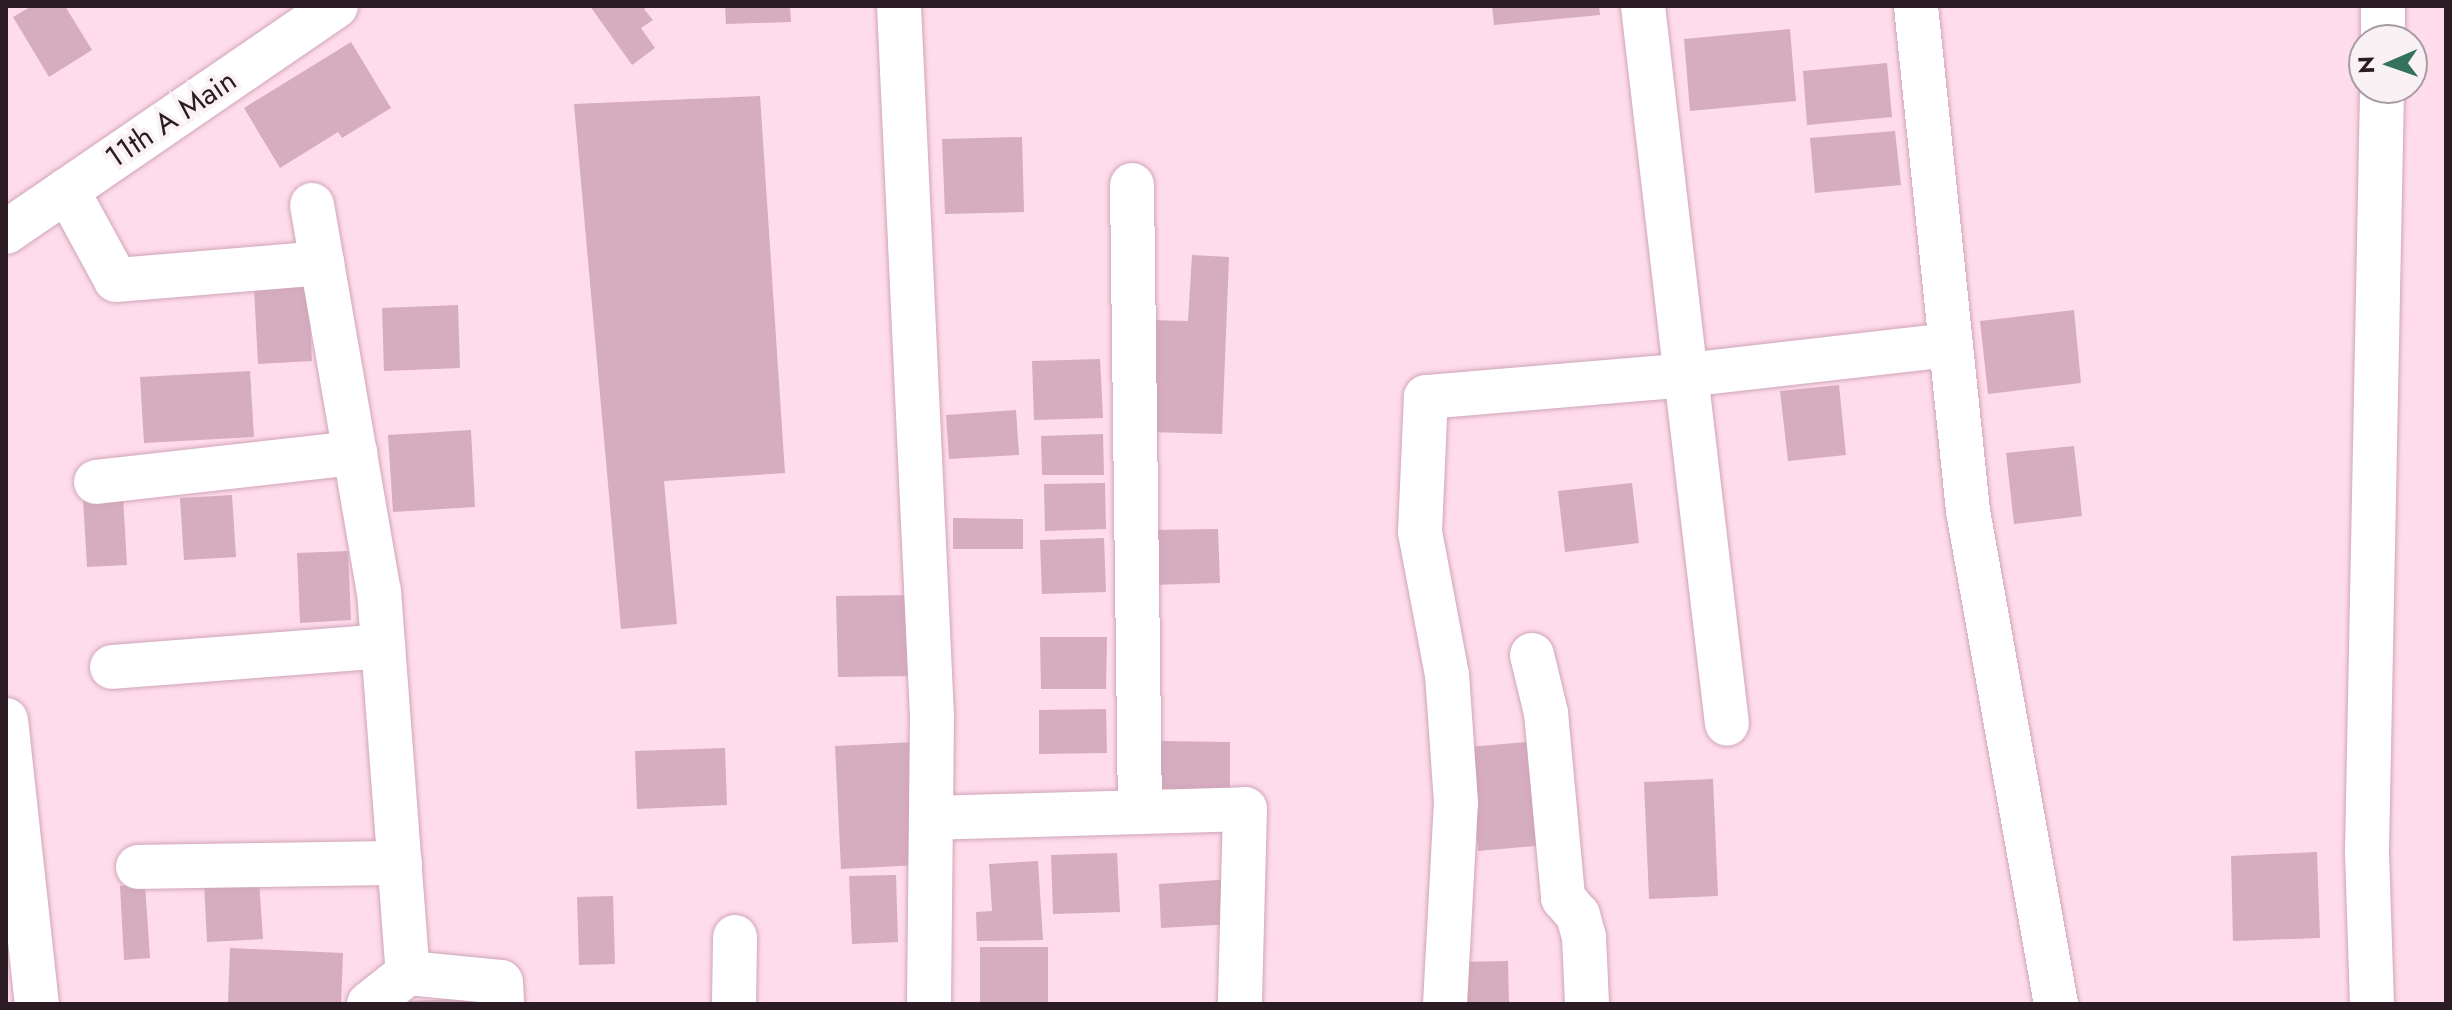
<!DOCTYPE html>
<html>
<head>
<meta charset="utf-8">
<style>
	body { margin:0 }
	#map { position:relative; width:2452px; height:1010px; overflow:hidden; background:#ffdceb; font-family:Jost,sans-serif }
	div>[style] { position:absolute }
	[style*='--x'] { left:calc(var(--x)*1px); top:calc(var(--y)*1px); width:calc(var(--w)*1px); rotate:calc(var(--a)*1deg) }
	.building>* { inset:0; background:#d6acbf }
	.roads { filter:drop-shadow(0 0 2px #cfa5b9) drop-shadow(0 0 2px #cfa5b9) }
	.minor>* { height:44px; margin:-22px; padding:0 22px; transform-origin:22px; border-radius:22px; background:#fff }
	span { translate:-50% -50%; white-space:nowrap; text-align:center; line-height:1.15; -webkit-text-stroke:8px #faf1f5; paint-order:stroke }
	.street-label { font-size:30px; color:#2b1c23 }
	.frame { position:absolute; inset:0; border:8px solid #2b1c23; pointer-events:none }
	.north { position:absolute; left:2348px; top:24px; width:80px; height:80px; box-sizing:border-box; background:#faf1f5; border:2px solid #a79ca1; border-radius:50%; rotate:268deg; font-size:22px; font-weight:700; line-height:32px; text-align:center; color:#2b1c23 }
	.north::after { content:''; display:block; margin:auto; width:28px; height:36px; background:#35725d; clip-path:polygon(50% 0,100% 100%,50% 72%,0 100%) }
</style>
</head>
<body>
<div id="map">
	<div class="building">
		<i style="clip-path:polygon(32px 6px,65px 6px,92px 50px,49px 77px,13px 17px)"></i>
		<i style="clip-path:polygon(590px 6px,649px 6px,644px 9px,653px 20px,641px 28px,655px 48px,632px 65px)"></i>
		<i style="clip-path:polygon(725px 6px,790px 6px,791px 22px,726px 24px)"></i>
		<i style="clip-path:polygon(1492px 6px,1599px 6px,1600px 15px,1494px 25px)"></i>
		<i style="clip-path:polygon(1790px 29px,1796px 101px,1690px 111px,1684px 39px)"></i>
		<i style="clip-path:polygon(351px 42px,391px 108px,342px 138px,338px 132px,280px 168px,244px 108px)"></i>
		<i style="clip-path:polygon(1887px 63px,1892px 117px,1807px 125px,1803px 71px)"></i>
		<i style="clip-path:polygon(760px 96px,785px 473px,664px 481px,677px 624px,621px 629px,574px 104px)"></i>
		<i style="clip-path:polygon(1895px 131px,1901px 185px,1815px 193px,1810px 138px)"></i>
		<i style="clip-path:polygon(1022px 137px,1024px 212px,945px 214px,942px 139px)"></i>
		<i style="clip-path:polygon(1192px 255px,1229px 257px,1222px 434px,1147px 432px,1149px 320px,1188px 321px)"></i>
		<i style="clip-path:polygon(308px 285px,312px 361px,258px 364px,254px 288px)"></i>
		<i style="clip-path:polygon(458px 305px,460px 368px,384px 371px,382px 308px)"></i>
		<i style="clip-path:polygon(2074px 310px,2081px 383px,1988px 394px,1980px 321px)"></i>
		<i style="clip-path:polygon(1100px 359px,1103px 418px,1034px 420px,1032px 361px)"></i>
		<i style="clip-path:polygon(250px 371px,254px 437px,144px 443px,140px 377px)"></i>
		<i style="clip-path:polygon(1839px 385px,1846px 455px,1788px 461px,1780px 391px)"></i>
		<i style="clip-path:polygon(1016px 410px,1019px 455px,949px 459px,946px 415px)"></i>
		<i style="clip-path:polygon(471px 430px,475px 507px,393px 512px,388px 435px)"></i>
		<i style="clip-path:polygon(1103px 434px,1104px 475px,1042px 475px,1041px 436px)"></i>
		<i style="clip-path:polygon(2074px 446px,2082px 516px,2014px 524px,2006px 453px)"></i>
		<i style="clip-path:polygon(1105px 483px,1106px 529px,1045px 531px,1044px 484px)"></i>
		<i style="clip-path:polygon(1632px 483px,1639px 543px,1565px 552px,1558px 491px)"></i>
		<i style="clip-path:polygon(232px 495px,236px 557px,184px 560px,180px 498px)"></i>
		<i style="clip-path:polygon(123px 496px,127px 565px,87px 567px,83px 499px)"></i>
		<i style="clip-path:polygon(953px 518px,1023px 519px,1023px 549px,953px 549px)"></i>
		<i style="clip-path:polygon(1218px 529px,1220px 583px,1151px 585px,1149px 530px)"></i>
		<i style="clip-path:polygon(1104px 538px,1106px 592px,1042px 594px,1040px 540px)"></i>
		<i style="clip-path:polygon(348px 551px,351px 620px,300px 623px,297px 553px)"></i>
		<i style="clip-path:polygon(912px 595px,913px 676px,838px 677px,836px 596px)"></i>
		<i style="clip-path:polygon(1040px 637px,1107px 637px,1106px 689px,1041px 689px)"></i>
		<i style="clip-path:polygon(1106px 709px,1107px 753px,1039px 754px,1039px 710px)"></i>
		<i style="clip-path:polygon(1161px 741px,1230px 742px,1230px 801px,1160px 801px)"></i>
		<i style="clip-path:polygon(1537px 741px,1546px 845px,1478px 851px,1469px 747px)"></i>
		<i style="clip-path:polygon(915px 742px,920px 865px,841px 869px,835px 746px)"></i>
		<i style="clip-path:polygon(725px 748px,727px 805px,637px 809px,635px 751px)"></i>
		<i style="clip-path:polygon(1713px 779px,1718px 896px,1649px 899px,1644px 782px)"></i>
		<i style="clip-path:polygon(2317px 852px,2320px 938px,2233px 941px,2231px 856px)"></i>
		<i style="clip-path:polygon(1117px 853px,1120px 912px,1053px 914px,1051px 855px)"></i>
		<i style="clip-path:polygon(1038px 861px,1043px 940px,977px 941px,976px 912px,992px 911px,989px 864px)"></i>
		<i style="clip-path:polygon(896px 875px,898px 942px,852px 944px,849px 876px)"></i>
		<i style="clip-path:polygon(1232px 879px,1235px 924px,1161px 928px,1159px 884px)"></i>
		<i style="clip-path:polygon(259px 880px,263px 939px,207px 942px,204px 883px)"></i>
		<i style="clip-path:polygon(145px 884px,150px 958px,124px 960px,120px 886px)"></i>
		<i style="clip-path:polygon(613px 896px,615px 964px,579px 965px,577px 897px)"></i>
		<i style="clip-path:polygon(980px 947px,1048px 947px,1048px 1004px,980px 1004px)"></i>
		<i style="clip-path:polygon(230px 948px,343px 953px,341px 1004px,228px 1004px)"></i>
		<i style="clip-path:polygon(1508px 961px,1509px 1004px,1460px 1004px,1459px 962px)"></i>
		<i style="clip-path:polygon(485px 998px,486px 1004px,404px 1004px,404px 1001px)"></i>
	</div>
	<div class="roads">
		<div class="minor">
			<i style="--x:899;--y:6;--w:712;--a:87.34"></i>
			<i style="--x:932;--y:717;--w:287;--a:90.6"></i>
			<i style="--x:1643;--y:6;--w:371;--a:83.4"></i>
			<i style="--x:1686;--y:375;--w:266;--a:-6.5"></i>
			<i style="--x:1916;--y:6;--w:508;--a:84.12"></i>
			<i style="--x:1968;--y:511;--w:501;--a:79.88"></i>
			<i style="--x:2383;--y:40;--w:34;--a:-90"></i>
			<i style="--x:1132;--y:185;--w:627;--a:89.27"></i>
			<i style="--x:67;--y:190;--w:102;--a:61.4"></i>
			<i style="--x:116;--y:280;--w:207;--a:-4.7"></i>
			<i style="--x:312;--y:205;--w:392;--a:80.2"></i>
			<i style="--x:379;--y:591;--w:383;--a:85.7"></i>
			<i style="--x:408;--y:973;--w:93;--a:5.5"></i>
			<i style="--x:501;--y:982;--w:22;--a:87"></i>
			<i style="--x:6;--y:232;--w:400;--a:-34.4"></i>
			<i style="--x:96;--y:482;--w:261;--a:-6.4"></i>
			<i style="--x:1532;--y:655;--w:60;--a:76.4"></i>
			<i style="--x:1546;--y:713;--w:186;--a:84.7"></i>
			<i style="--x:1563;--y:898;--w:23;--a:49"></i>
			<i style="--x:1578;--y:915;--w:23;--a:75"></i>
			<i style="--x:1584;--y:937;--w:67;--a:87.4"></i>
			<i style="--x:112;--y:667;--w:272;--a:-4.4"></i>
			<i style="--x:6;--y:720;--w:286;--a:83.8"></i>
			<i style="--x:931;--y:818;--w:314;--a:-1.6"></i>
			<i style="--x:1245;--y:809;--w:195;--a:91.5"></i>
			<i style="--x:138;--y:867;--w:262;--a:-0.9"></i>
			<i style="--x:369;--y:1004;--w:50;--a:-38.5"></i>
			<i style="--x:734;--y:1004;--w:67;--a:-89.1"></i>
			<i style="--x:1445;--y:1004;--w:201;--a:-86.9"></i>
			<i style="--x:1456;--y:803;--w:128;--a:-94"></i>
			<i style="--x:1447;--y:675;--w:146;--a:-100.7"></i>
			<i style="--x:1420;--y:532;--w:135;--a:-87.5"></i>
			<i style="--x:1426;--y:397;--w:261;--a:-4.8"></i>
			<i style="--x:1686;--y:375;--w:351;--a:83.3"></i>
			<i style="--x:2372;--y:1004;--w:153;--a:-91.9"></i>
			<i style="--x:2367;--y:851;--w:763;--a:-88.87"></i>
		</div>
	</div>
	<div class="street-label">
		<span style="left:171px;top:119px;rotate:-34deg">11th A Main</span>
	</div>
	<div class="frame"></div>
	<div class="north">N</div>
</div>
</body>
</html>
